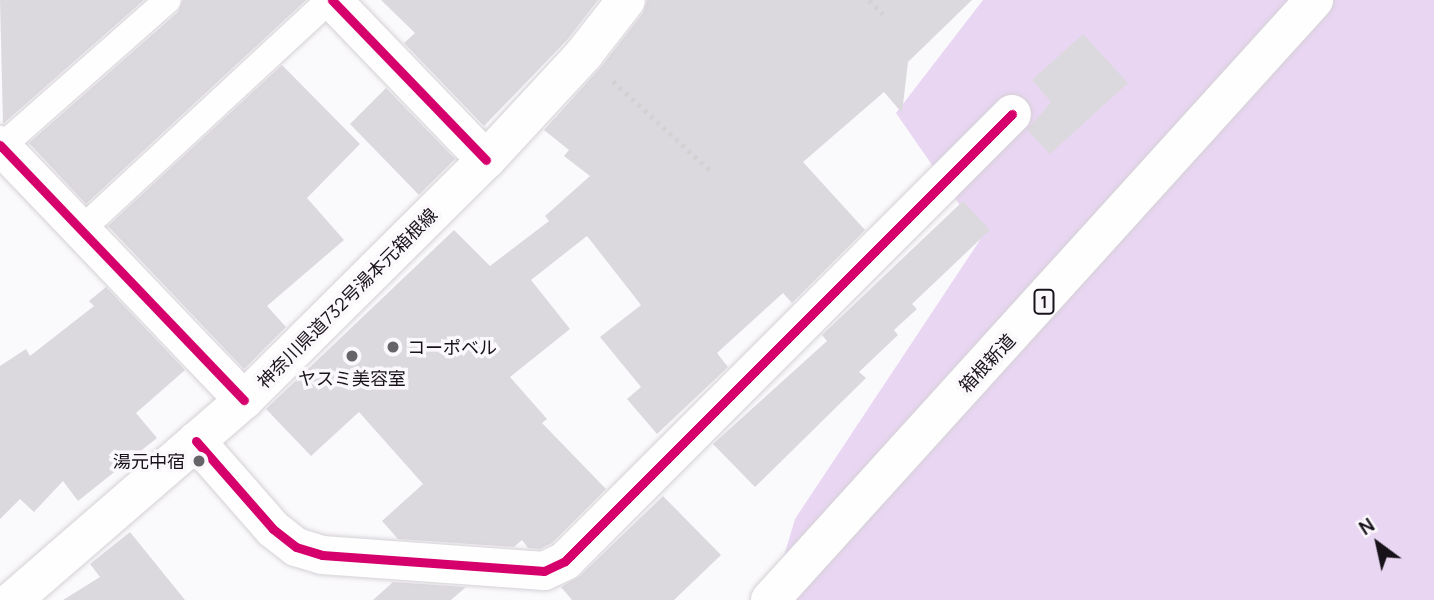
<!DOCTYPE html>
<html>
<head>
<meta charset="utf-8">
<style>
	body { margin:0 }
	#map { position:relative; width:1434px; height:600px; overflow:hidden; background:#faf9fb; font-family:Manrope,"Noto Sans JP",sans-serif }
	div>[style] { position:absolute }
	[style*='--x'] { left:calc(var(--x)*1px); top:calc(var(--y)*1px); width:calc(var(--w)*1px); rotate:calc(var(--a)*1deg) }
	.forest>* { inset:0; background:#e9d6f3 }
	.building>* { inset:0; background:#dcd9de }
	.path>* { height:4.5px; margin-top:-2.25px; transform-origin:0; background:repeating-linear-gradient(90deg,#d3d2d3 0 3.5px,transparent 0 8.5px) }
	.roads { filter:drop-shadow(0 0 2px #d5d1d6) drop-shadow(0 0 2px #d5d1d6) }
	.service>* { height:26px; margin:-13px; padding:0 13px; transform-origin:13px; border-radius:13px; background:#fefefe }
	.minor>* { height:38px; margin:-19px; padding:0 19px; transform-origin:19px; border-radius:19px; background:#fefefe }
	.secondary>* { height:38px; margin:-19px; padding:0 19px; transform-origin:19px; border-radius:19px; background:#fefefe }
	.motorway>* { height:38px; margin:-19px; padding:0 19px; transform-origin:19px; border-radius:19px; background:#fefefe }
	.cycleway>* { height:9px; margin:-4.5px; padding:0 4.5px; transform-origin:4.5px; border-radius:4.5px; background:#d6006c }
	.dots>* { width:19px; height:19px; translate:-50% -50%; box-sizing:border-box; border:4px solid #fbf8fc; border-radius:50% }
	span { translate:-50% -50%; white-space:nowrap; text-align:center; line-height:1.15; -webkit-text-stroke:7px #fbf8fc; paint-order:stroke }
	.shield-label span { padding:2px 5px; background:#fbf8fc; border:2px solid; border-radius:5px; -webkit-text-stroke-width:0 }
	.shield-label { font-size:16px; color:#18131b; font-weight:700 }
	.street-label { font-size:18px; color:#18131b }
	.poi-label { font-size:18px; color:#18131b }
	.left { translate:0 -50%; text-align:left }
	.right { translate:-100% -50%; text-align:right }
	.north { position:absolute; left:1343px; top:509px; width:70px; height:70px; -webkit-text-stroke:5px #fbf8fc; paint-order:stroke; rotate:327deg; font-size:19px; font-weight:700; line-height:28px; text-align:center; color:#18131b }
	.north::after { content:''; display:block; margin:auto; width:24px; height:32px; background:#18131b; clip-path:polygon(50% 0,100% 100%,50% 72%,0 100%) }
</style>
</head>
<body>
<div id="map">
	<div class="forest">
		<i style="clip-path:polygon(983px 0,1434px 0,1434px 600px,771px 600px,795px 519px,982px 237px,896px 113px)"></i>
	</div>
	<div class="building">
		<i style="clip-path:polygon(0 0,144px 0,3px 124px)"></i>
		<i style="clip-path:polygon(183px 0,306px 0,86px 204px,29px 143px,178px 12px)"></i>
		<i style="clip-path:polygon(381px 0,598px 0,567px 40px,484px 126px,404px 43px,415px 33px)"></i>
		<i style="clip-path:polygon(647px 0,972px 0,908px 62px,902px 113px,884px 92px,803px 162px,865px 230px,792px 303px,783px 293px,717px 353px,728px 367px,657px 434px,627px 399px,641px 387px,600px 337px,641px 305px,587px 236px,531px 280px,570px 329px,510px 377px,547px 419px,542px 423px,606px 489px,552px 543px,540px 549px,528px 548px,522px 540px,514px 547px,398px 539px,382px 521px,423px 484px,359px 412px,311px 456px,266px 409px,454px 230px,490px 266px,549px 221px,545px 216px,590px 176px,564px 156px,569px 150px,544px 130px,601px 67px,643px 13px)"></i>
		<i style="clip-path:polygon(1083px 34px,1128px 83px,1050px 154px,1027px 130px,1051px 102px,1032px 80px)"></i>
		<i style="clip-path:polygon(282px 65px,360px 144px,307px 198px,344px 240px,267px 306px,286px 327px,244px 369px,108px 226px)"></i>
		<i style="clip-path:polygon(386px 88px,455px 159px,419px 195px,350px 124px)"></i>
		<i style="clip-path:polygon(963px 201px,990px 230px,912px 304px,917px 309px,894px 330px,898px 335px,859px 372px,866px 378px,755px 487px,713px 444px,827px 341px,822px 335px)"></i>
		<i style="clip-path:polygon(106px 287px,185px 370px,136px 413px,157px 438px,78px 501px,63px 481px,34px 512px,20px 499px,0 519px,0 366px,26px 349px,30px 356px,94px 306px,89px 301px)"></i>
		<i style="clip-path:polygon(663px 496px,721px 555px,674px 600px,572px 600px,561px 587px,580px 576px)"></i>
		<i style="clip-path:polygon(130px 532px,185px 600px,63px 600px,100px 577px,90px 564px)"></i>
		<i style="clip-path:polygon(393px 582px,466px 587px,451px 600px,373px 600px)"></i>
	</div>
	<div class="path">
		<i style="--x:869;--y:0;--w:20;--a:45"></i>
		<i style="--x:613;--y:81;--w:133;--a:42.6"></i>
	</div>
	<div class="roads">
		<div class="service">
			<i style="--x:1;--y:147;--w:222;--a:-41.4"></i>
			<i style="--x:81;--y:230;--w:338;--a:-42.8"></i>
		</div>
		<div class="minor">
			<i style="--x:332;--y:0;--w:222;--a:46.1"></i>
			<i style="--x:0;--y:145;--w:353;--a:46.3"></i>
			<i style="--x:196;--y:441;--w:117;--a:48.8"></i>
			<i style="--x:273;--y:529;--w:29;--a:38"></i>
			<i style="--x:296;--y:547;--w:27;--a:17"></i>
			<i style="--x:322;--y:555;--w:223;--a:4.1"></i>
			<i style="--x:544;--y:571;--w:23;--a:-25"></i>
			<i style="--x:565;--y:561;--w:632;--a:-45"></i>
		</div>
		<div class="secondary">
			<i style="--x:13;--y:600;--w:306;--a:-40.9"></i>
			<i style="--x:244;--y:400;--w:341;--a:-44.8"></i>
			<i style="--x:486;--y:160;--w:144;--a:-47.2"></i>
			<i style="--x:584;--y:54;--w:68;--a:-52.1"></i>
		</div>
		<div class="motorway">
			<i style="--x:770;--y:600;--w:810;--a:-47.8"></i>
		</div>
	</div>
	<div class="cycleway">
		<i style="--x:332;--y:0;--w:222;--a:46.1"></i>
		<i style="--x:0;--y:145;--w:353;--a:46.3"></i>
		<i style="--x:196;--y:441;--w:117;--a:48.8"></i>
		<i style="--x:273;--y:529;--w:29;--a:38"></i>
		<i style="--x:296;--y:547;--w:27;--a:17"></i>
		<i style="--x:322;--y:555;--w:223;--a:4.1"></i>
		<i style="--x:544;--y:571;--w:23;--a:-25"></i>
		<i style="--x:565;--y:561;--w:632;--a:-45"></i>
	</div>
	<div class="dots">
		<i style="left:393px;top:347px;background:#676469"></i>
		<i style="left:352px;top:356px;background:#676469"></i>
		<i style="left:199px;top:461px;background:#676469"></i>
	</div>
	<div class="shield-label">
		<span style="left:1044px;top:302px">1</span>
	</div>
	<div class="street-label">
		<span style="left:347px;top:298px;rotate:-45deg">神奈川県道732号湯本元箱根線</span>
		<span style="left:987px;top:363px;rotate:-47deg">箱根新道</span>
	</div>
	<div class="poi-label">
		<span class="left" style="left:407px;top:347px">コーポベル</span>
		<span style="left:352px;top:378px">ヤスミ美容室</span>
		<span class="right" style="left:185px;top:461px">湯元中宿</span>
	</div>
	<div class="north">N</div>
</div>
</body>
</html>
